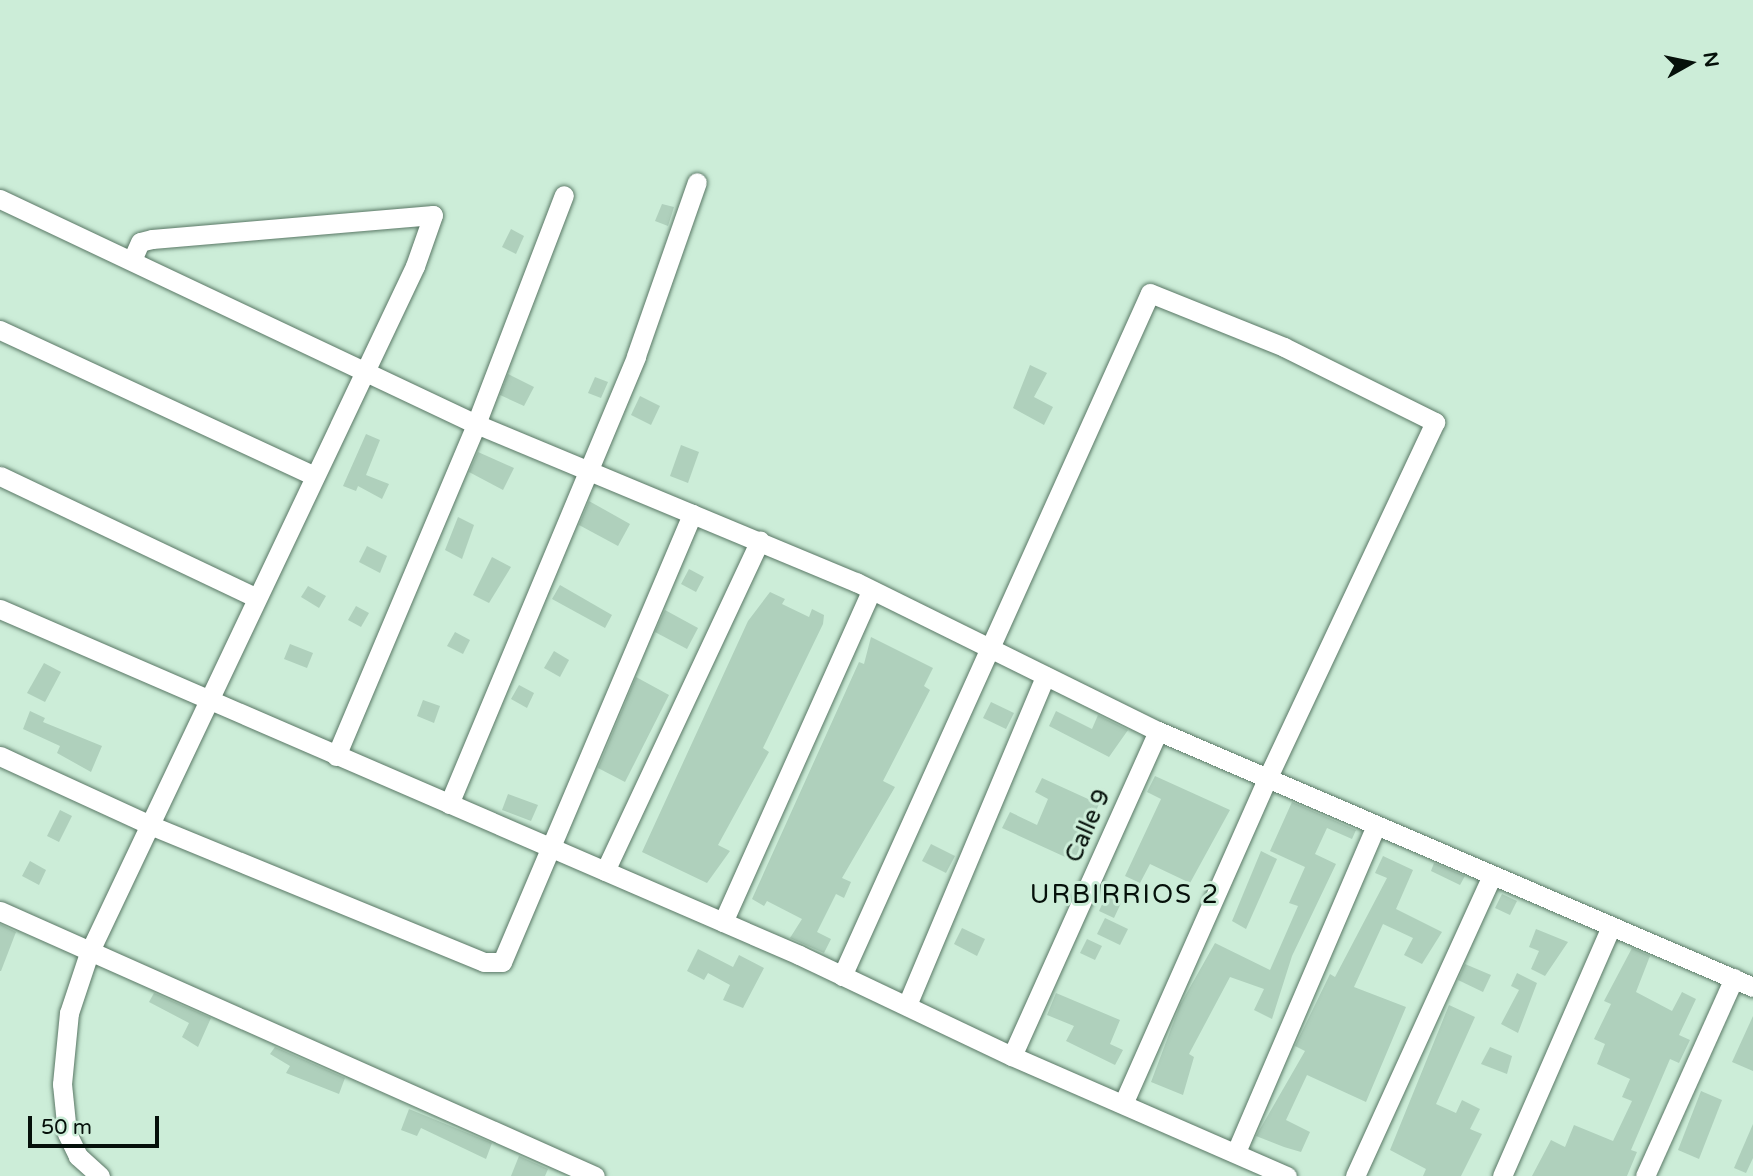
<!DOCTYPE html>
<html>
<head>
<meta charset="utf-8">
<style>
	body { margin:0 }
	#map { position:relative; width:1753px; height:1176px; overflow:hidden; background:#ccedd8; font-family:"Varela Round",sans-serif }
	div>[style] { position:absolute }
	[style*='--x'] { left:calc(var(--x)*1px); top:calc(var(--y)*1px); width:calc(var(--w)*1px); rotate:calc(var(--a)*1deg) }
	.building>* { inset:0; background:#afd0bc }
	.roads { filter:drop-shadow(0 0 2px #5a7866) drop-shadow(0 0 2px #5a7866) }
	.minor>* { height:19px; margin:-9.5px; padding:0 9.5px; transform-origin:9.5px; border-radius:9.5px; background:#fff }
	span { translate:-50% -50%; white-space:nowrap; text-align:center; line-height:1.15; -webkit-text-stroke:6px #ccedd8; paint-order:stroke }
	.street-label { font-size:24px; color:#05100a }
	.neighbourhood-label { font-size:26px; color:#05100a; letter-spacing:2px }
	.north { position:absolute; left:1655px; top:28px; width:70px; height:70px; -webkit-text-stroke:5px #ccedd8; paint-order:stroke; rotate:81deg; font-size:19px; font-weight:700; line-height:28px; text-align:center; color:#05100a }
	.north::after { content:''; display:block; margin:auto; width:24px; height:32px; background:#05100a; clip-path:polygon(50% 0,100% 100%,50% 72%,0 100%) }
	.scale { position:absolute; left:28px; top:1116px; width:131px; height:32px; box-sizing:border-box; border:4px solid #05100a; border-top:0; padding-left:9px; font-size:21px; line-height:24px; white-space:nowrap; color:#05100a; -webkit-text-stroke:5px #ccedd8; paint-order:stroke }
</style>
</head>
<body>
<div id="map">
	<div class="building">
		<i style="clip-path:polygon(662px 204px,674px 207px,668px 226px,655px 221px)"></i>
		<i style="clip-path:polygon(511px 229px,524px 236px,516px 254px,502px 247px)"></i>
		<i style="clip-path:polygon(1030px 365px,1047px 373px,1034px 397px,1053px 407px,1044px 425px,1013px 408px)"></i>
		<i style="clip-path:polygon(508px 374px,534px 387px,524px 406px,500px 395px)"></i>
		<i style="clip-path:polygon(595px 377px,608px 382px,601px 398px,588px 393px)"></i>
		<i style="clip-path:polygon(640px 396px,660px 406px,651px 425px,631px 415px)"></i>
		<i style="clip-path:polygon(366px 434px,380px 440px,366px 475px,389px 484px,382px 499px,358px 486px,356px 491px,343px 486px)"></i>
		<i style="clip-path:polygon(681px 445px,699px 452px,688px 483px,670px 476px)"></i>
		<i style="clip-path:polygon(478px 452px,514px 468px,503px 490px,469px 472px)"></i>
		<i style="clip-path:polygon(589px 501px,630px 524px,618px 546px,579px 525px)"></i>
		<i style="clip-path:polygon(458px 517px,474px 525px,462px 559px,445px 550px)"></i>
		<i style="clip-path:polygon(367px 546px,387px 556px,380px 573px,359px 562px)"></i>
		<i style="clip-path:polygon(492px 557px,511px 567px,489px 603px,473px 595px)"></i>
		<i style="clip-path:polygon(689px 569px,704px 577px,696px 592px,681px 584px)"></i>
		<i style="clip-path:polygon(560px 585px,612px 615px,605px 628px,552px 599px)"></i>
		<i style="clip-path:polygon(308px 586px,326px 596px,319px 608px,301px 597px)"></i>
		<i style="clip-path:polygon(770px 592px,785px 599px,782px 604px,809px 617px,812px 609px,824px 615px,823px 624px,763px 748px,769px 752px,718px 845px,730px 851px,707px 883px,642px 852px,748px 621px)"></i>
		<i style="clip-path:polygon(356px 606px,369px 613px,361px 627px,348px 620px)"></i>
		<i style="clip-path:polygon(665px 610px,698px 628px,687px 649px,655px 632px)"></i>
		<i style="clip-path:polygon(455px 632px,470px 640px,463px 654px,447px 646px)"></i>
		<i style="clip-path:polygon(871px 637px,933px 668px,924px 686px,930px 690px,883px 781px,895px 787px,842px 878px,851px 882px,844px 898px,836px 894px,817px 932px,831px 939px,824px 953px,790px 938px,802px 919px,767px 901px,764px 906px,752px 899px,859px 662px,864px 664px)"></i>
		<i style="clip-path:polygon(290px 644px,313px 653px,307px 668px,284px 659px)"></i>
		<i style="clip-path:polygon(554px 651px,569px 660px,560px 677px,544px 668px)"></i>
		<i style="clip-path:polygon(44px 663px,61px 672px,45px 702px,27px 693px)"></i>
		<i style="clip-path:polygon(636px 677px,669px 695px,625px 782px,598px 768px)"></i>
		<i style="clip-path:polygon(519px 685px,534px 693px,527px 708px,511px 699px)"></i>
		<i style="clip-path:polygon(423px 700px,440px 706px,434px 723px,417px 716px)"></i>
		<i style="clip-path:polygon(991px 702px,1014px 713px,1006px 729px,983px 718px)"></i>
		<i style="clip-path:polygon(30px 711px,45px 718px,43px 722px,102px 746px,91px 772px,57px 753px,60px 746px,23px 729px)"></i>
		<i style="clip-path:polygon(1056px 711px,1092px 729px,1098px 715px,1128px 730px,1109px 757px,1049px 726px)"></i>
		<i style="clip-path:polygon(1155px 776px,1230px 810px,1190px 883px,1150px 864px,1140px 883px,1125px 876px,1161px 799px,1147px 792px)"></i>
		<i style="clip-path:polygon(1042px 778px,1099px 804px,1074px 861px,1002px 828px,1010px 812px,1037px 825px,1048px 799px,1035px 792px)"></i>
		<i style="clip-path:polygon(508px 794px,538px 805px,531px 821px,502px 810px)"></i>
		<i style="clip-path:polygon(1292px 802px,1356px 830px,1352px 839px,1327px 828px,1315px 854px,1336px 864px,1292px 956px,1272px 1019px,1254px 1010px,1264px 989px,1230px 977px,1189px 1054px,1194px 1057px,1183px 1095px,1151px 1082px,1180px 1005px,1215px 943px,1270px 970px,1298px 906px,1289px 903px,1305px 867px,1270px 851px)"></i>
		<i style="clip-path:polygon(60px 810px,72px 816px,59px 842px,47px 836px)"></i>
		<i style="clip-path:polygon(931px 844px,955px 856px,946px 873px,922px 861px)"></i>
		<i style="clip-path:polygon(1261px 851px,1277px 859px,1246px 929px,1232px 921px)"></i>
		<i style="clip-path:polygon(1383px 856px,1413px 870px,1396px 909px,1442px 932px,1422px 964px,1404px 955px,1413px 938px,1383px 924px,1354px 987px,1406px 1007px,1366px 1102px,1307px 1075px,1286px 1120px,1310px 1132px,1301px 1152px,1284px 1147px,1256px 1136px,1305px 1051px,1295px 1046px,1330px 974px,1335px 977px,1387px 878px,1375px 873px)"></i>
		<i style="clip-path:polygon(30px 861px,46px 870px,39px 885px,22px 876px)"></i>
		<i style="clip-path:polygon(1434px 863px,1465px 876px,1460px 885px,1431px 871px)"></i>
		<i style="clip-path:polygon(1502px 894px,1517px 901px,1510px 915px,1495px 908px)"></i>
		<i style="clip-path:polygon(1106px 896px,1121px 903px,1114px 918px,1099px 911px)"></i>
		<i style="clip-path:polygon(1105px 918px,1128px 929px,1120px 945px,1097px 934px)"></i>
		<i style="clip-path:polygon(0 924px,16px 932px,1px 971px,0 971px)"></i>
		<i style="clip-path:polygon(962px 928px,985px 939px,977px 956px,954px 944px)"></i>
		<i style="clip-path:polygon(1536px 929px,1568px 942px,1545px 976px,1531px 969px,1539px 951px,1529px 947px)"></i>
		<i style="clip-path:polygon(1087px 939px,1102px 946px,1095px 960px,1080px 953px)"></i>
		<i style="clip-path:polygon(1632px 948px,1650px 956px,1636px 992px,1672px 1011px,1682px 992px,1696px 999px,1679px 1035px,1690px 1040px,1679px 1063px,1670px 1059px,1631px 1150px,1637px 1152px,1627px 1176px,1532px 1176px,1551px 1140px,1565px 1147px,1574px 1125px,1613px 1141px,1632px 1101px,1622px 1097px,1630px 1079px,1597px 1064px,1605px 1044px,1594px 1039px,1611px 1004px,1604px 1001px)"></i>
		<i style="clip-path:polygon(698px 949px,733px 967px,739px 955px,764px 968px,743px 1008px,723px 1000px,730px 985px,708px 973px,704px 980px,687px 971px)"></i>
		<i style="clip-path:polygon(1465px 964px,1491px 975px,1483px 992px,1458px 980px)"></i>
		<i style="clip-path:polygon(1517px 973px,1537px 983px,1518px 1033px,1501px 1024px,1519px 990px,1511px 986px)"></i>
		<i style="clip-path:polygon(154px 993px,211px 1018px,198px 1047px,182px 1037px,189px 1023px,149px 1002px)"></i>
		<i style="clip-path:polygon(1056px 993px,1120px 1020px,1110px 1044px,1123px 1050px,1115px 1065px,1066px 1041px,1074px 1026px,1047px 1015px)"></i>
		<i style="clip-path:polygon(1449px 1005px,1475px 1017px,1436px 1104px,1456px 1113px,1462px 1100px,1480px 1109px,1470px 1129px,1482px 1134px,1461px 1176px,1423px 1176px,1426px 1169px,1390px 1150px)"></i>
		<i style="clip-path:polygon(1753px 1016px,1753px 1071px,1732px 1062px)"></i>
		<i style="clip-path:polygon(275px 1047px,345px 1078px,339px 1094px,286px 1073px,290px 1066px,270px 1054px)"></i>
		<i style="clip-path:polygon(1490px 1047px,1512px 1056px,1507px 1074px,1481px 1064px)"></i>
		<i style="clip-path:polygon(1701px 1091px,1722px 1100px,1699px 1159px,1678px 1150px)"></i>
		<i style="clip-path:polygon(409px 1109px,492px 1143px,486px 1159px,421px 1128px,417px 1136px,401px 1130px)"></i>
		<i style="clip-path:polygon(1753px 1124px,1753px 1158px,1746px 1173px,1734px 1168px)"></i>
		<i style="clip-path:polygon(519px 1156px,548px 1169px,545px 1176px,511px 1176px)"></i>
	</div>
	<div class="roads">
		<div class="minor">
			<i style="--x:0;--y:199;--w:526;--a:25.3"></i>
			<i style="--x:476;--y:424;--w:412;--a:22.6"></i>
			<i style="--x:856;--y:582;--w:337;--a:26.3"></i>
			<i style="--x:1158;--y:731;--w:648;--a:23.28"></i>
			<i style="--x:0;--y:330;--w:346;--a:24.9"></i>
			<i style="--x:0;--y:476;--w:284;--a:25.4"></i>
			<i style="--x:0;--y:609;--w:871;--a:23.41"></i>
			<i style="--x:799;--y:955;--w:236;--a:25.4"></i>
			<i style="--x:1012;--y:1056;--w:300;--a:23.6"></i>
			<i style="--x:0;--y:756;--w:165;--a:24.7"></i>
			<i style="--x:150;--y:825;--w:361;--a:22.3"></i>
			<i style="--x:484;--y:962;--w:18;--a:0"></i>
			<i style="--x:502;--y:962;--w:487;--a:-67"></i>
			<i style="--x:336;--y:756;--w:360;--a:-67.1"></i>
			<i style="--x:476;--y:424;--w:245;--a:-69"></i>
			<i style="--x:449;--y:804;--w:485;--a:-67.3"></i>
			<i style="--x:636;--y:356;--w:184;--a:-70.7"></i>
			<i style="--x:605;--y:871;--w:365;--a:-64.9"></i>
			<i style="--x:0;--y:911;--w:651;--a:24.01"></i>
			<i style="--x:723;--y:922;--w:363;--a:-65.9"></i>
			<i style="--x:842;--y:976;--w:749;--a:-65.73"></i>
			<i style="--x:1150;--y:293;--w:144;--a:21.9"></i>
			<i style="--x:1284;--y:347;--w:169;--a:26.4"></i>
			<i style="--x:1435;--y:422;--w:395;--a:115.2"></i>
			<i style="--x:1267;--y:779;--w:355;--a:113.9"></i>
			<i style="--x:907;--y:1005;--w:357;--a:-67.2"></i>
			<i style="--x:1012;--y:1056;--w:356;--a:-65.8"></i>
			<i style="--x:1236;--y:1152;--w:355;--a:-66.8"></i>
			<i style="--x:100;--y:1176;--w:30;--a:-138"></i>
			<i style="--x:78;--y:1156;--w:25;--a:-116"></i>
			<i style="--x:67;--y:1133;--w:49;--a:-95.8"></i>
			<i style="--x:62;--y:1084;--w:71;--a:-84.4"></i>
			<i style="--x:69;--y:1013;--w:63;--a:-71.6"></i>
			<i style="--x:89;--y:953;--w:760;--a:-64.61"></i>
			<i style="--x:415;--y:266;--w:54;--a:-70.6"></i>
			<i style="--x:433;--y:215;--w:282;--a:175.1"></i>
			<i style="--x:152;--y:239;--w:12;--a:166"></i>
			<i style="--x:140;--y:242;--w:17;--a:114"></i>
			<i style="--x:1355;--y:1176;--w:330;--a:-65.5"></i>
			<i style="--x:1502;--y:1176;--w:270;--a:-66.4"></i>
			<i style="--x:1645;--y:1176;--w:217;--a:-65.8"></i>
		</div>
	</div>
	<div class="street-label">
		<span style="left:1088px;top:826px;rotate:-66deg">Calle 9</span>
	</div>
	<div class="neighbourhood-label">
		<span style="left:1125px;top:895px">URBIRRIOS 2</span>
	</div>
	<div class="north">N</div>
	<div class="scale">50 m</div>
</div>
</body>
</html>
